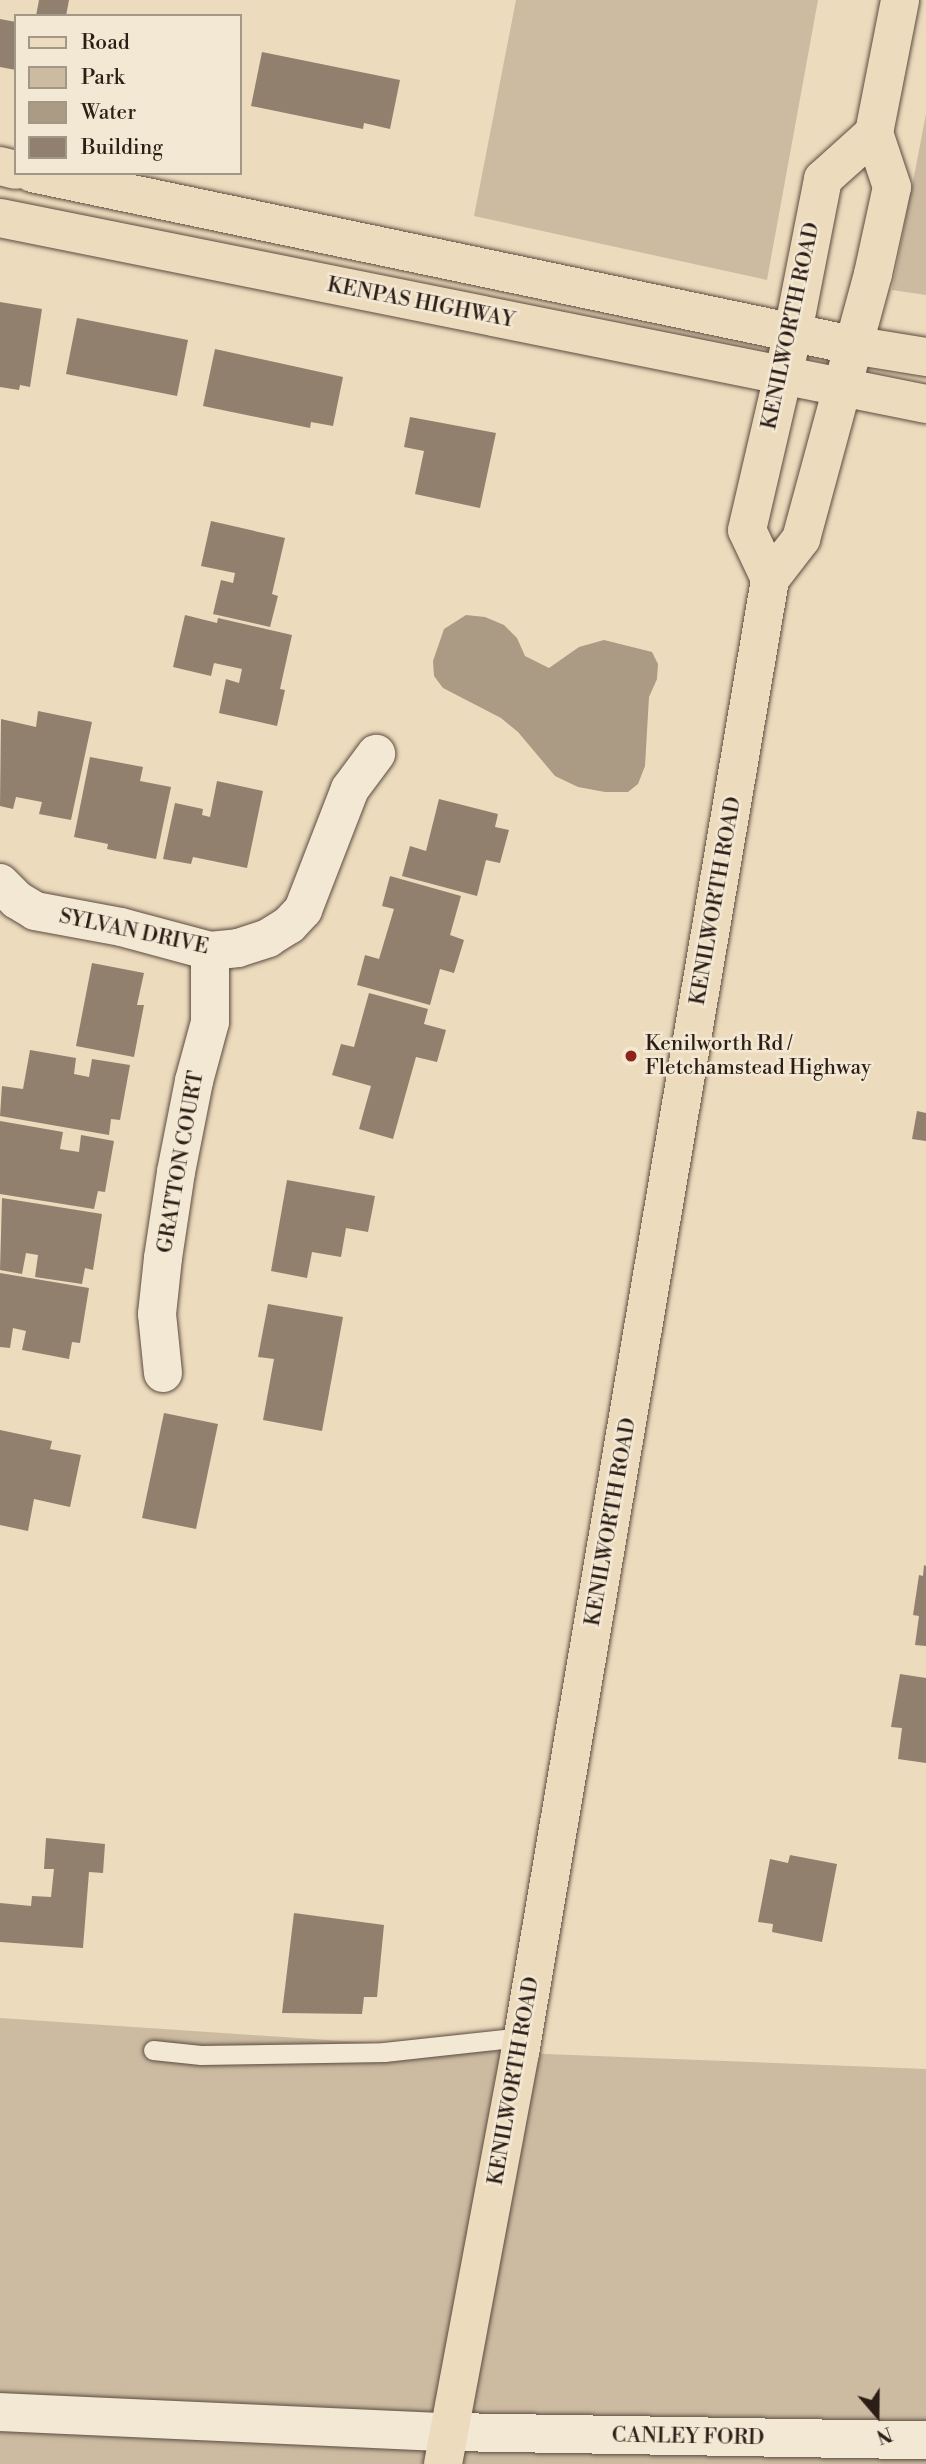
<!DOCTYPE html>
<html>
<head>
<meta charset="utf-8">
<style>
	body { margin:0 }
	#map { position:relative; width:926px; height:2464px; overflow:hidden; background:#eddbbd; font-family:"Libre Bodoni",serif }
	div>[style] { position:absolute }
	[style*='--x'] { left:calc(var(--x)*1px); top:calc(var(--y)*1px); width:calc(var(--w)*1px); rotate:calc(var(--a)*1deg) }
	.green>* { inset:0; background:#ccbba1 }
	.water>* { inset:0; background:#ab9a84 }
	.building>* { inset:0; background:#90806d }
	.roads { filter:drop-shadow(0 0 2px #5c4c40) drop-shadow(0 0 2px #5c4c40) }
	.lane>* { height:19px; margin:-9.5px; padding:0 9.5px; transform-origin:9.5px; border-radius:9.5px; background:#f3e8d4 }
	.street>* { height:38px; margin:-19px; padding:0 19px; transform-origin:19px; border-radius:19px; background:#f3e8d4 }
	.secondary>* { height:38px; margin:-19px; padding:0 19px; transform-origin:19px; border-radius:19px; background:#f3e8d4 }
	.primary>* { height:38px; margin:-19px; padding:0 19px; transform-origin:19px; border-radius:19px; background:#eddbbd }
	.highway>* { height:38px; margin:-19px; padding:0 19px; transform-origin:19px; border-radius:19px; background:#eddbbd }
	.dots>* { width:19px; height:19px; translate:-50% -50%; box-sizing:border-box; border:4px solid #f3e8d4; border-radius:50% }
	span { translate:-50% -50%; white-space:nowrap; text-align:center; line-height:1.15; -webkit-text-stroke:5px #f3e8d4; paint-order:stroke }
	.street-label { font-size:21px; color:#2c1d16 }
	.poi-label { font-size:21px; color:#2c1d16 }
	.left { translate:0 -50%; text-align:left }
	.legend { position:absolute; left:14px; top:14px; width:228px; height:161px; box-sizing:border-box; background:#f3e8d4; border:2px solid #a39788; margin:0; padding:9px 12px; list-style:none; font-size:21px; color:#2c1d16 }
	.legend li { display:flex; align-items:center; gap:14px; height:35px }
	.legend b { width:35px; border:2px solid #a39788 }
	.north { position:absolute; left:842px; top:2380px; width:70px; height:70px; -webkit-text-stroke:5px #f3e8d4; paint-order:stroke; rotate:160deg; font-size:19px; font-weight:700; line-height:28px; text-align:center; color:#2c1d16 }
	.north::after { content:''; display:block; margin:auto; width:24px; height:32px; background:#2c1d16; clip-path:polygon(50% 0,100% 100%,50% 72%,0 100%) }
</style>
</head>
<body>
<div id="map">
	<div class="green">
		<i style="clip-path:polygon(516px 0,818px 0,767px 280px,474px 216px)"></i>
		<i style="clip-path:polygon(926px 114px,926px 295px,892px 290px)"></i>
		<i style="clip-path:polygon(0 2018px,520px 2053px,926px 2069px,926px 2464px,0 2464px)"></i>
	</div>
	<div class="water">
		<i style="clip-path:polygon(466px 615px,485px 617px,504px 625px,517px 638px,525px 656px,549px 668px,579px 647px,604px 640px,652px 652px,658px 664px,657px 679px,649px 697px,645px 766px,638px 784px,628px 792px,605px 792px,578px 787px,555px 776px,518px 732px,501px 718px,443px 688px,434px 676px,433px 661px,444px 629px)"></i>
	</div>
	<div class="building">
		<i style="clip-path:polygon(39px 0,69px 0,66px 16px,36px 16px)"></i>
		<i style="clip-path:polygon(0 19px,16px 22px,16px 70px,0 67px)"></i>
		<i style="clip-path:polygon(262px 52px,400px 80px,390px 129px,364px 123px,363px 129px,251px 106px)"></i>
		<i style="clip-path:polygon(0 302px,42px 309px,30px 387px,20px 385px,19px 390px,0 387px)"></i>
		<i style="clip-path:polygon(77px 318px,188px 340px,177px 396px,66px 374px)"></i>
		<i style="clip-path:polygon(215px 349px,343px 377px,333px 426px,311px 422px,310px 428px,203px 406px)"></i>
		<i style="clip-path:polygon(410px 417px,496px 433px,480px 508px,415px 494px,424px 451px,404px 447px)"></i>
		<i style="clip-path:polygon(211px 521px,285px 538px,272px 594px,278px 596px,270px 627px,213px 614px,221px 580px,233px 583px,235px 573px,201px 566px)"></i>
		<i style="clip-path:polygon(185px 615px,217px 623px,218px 618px,292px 635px,280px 689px,285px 690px,277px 726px,219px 713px,226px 679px,239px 683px,242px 669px,214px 663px,211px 676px,173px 667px)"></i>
		<i style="clip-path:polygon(38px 711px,92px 722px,71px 820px,39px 814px,42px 802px,16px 797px,13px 809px,0 806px,1px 719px,36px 727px)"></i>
		<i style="clip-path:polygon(90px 757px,143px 767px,140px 781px,171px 787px,156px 859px,107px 849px,108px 844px,74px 837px)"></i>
		<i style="clip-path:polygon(217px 781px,263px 791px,247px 868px,193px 857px,191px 864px,163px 859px,175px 803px,203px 809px,202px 815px,210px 817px)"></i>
		<i style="clip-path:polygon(439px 799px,498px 814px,495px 827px,509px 830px,500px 863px,486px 860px,477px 896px,402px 876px,410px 846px,426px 851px)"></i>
		<i style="clip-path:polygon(390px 876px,461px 896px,450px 935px,464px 940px,454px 973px,440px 969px,430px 1005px,357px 985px,365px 955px,379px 959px,394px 909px,382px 906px)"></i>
		<i style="clip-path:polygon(92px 963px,144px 973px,137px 1005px,144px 1005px,134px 1057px,76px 1046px)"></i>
		<i style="clip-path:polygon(369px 993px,428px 1009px,424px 1024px,446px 1030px,437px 1062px,416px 1057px,393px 1139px,359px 1129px,371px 1086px,332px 1075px,341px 1044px,354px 1047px)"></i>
		<i style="clip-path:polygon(30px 1050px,76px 1058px,74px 1074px,89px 1077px,92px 1059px,130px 1065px,120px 1120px,111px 1119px,109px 1135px,0 1116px,2px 1086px,23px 1089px)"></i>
		<i style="clip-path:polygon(917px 1111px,926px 1113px,926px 1141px,912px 1139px)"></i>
		<i style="clip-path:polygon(0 1121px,63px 1132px,60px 1149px,79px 1152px,81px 1135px,114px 1141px,105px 1192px,98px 1191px,94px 1209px,0 1194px)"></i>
		<i style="clip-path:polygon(287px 1180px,375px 1196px,368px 1232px,346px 1228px,341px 1257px,312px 1252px,307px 1278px,271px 1271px)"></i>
		<i style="clip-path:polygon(2px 1198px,102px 1214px,93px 1270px,85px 1268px,82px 1284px,35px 1277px,38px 1255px,26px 1253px,22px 1274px,0 1270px)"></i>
		<i style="clip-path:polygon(0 1273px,89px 1288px,80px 1343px,72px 1342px,69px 1359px,22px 1350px,26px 1331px,13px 1328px,10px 1348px,0 1347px)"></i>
		<i style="clip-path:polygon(268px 1304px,343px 1317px,322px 1431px,263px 1420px,274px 1359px,258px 1357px)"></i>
		<i style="clip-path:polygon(164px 1413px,218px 1424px,196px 1529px,142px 1518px)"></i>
		<i style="clip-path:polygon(0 1430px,52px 1441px,50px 1449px,81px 1455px,70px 1507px,34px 1499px,28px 1531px,0 1525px)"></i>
		<i style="clip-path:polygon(924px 1565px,926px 1566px,926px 1646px,915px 1645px,919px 1616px,913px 1615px,919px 1575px,923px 1576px)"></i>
		<i style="clip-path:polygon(900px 1674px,926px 1678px,926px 1763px,898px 1759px,902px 1728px,891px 1727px)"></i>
		<i style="clip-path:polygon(46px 1838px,105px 1844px,103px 1873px,89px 1872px,83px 1948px,0 1942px,0 1903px,31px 1906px,32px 1896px,51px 1897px,54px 1869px,44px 1869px)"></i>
		<i style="clip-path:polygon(790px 1855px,837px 1864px,822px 1942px,772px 1932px,773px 1924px,758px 1922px,770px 1859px,788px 1863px)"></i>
		<i style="clip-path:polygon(294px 1913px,384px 1925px,377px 1997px,364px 1997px,362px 2014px,282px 2013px)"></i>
	</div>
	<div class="roads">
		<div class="lane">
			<i style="--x:153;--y:2050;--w:48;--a:5.9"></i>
			<i style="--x:201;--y:2055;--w:183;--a:-0.9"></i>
			<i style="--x:384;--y:2052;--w:140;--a:-6.2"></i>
		</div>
		<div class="street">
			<i style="--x:0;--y:883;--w:24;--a:45"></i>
			<i style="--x:17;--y:900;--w:21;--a:31"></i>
			<i style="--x:35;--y:911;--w:87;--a:10.5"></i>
			<i style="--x:121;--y:927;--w:92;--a:15.1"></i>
			<i style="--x:210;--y:951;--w:28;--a:-6"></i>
			<i style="--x:238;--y:948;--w:32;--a:-18"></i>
			<i style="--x:268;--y:938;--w:25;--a:-32"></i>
			<i style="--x:289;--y:925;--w:21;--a:-47"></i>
			<i style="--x:303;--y:910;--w:130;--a:-68.8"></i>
			<i style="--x:350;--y:789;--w:44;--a:-53.4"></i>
			<i style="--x:163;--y:1373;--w:59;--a:-95.8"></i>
			<i style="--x:157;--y:1314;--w:56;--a:-83.9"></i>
			<i style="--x:163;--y:1258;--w:87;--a:-81.4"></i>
			<i style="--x:176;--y:1172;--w:93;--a:-78.8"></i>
			<i style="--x:194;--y:1081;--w:61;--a:-74.8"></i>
			<i style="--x:210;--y:1022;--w:71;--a:-90"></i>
			<i style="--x:449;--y:2432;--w:477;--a:1"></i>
		</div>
		<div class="secondary">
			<i style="--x:0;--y:2412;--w:449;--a:2.6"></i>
		</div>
		<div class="primary">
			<i style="--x:770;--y:579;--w:54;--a:-115.1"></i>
			<i style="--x:747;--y:530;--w:203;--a:-76.9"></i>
			<i style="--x:793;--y:332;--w:156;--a:-78.9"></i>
			<i style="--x:823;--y:179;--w:69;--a:-42"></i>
			<i style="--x:443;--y:2464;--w:418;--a:-79.4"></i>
			<i style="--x:520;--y:2053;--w:1495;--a:-80.37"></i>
			<i style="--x:770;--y:579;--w:51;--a:-52.2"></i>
			<i style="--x:801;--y:539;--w:275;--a:-74.8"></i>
			<i style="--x:873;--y:274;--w:89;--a:-77.7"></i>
			<i style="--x:892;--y:187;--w:57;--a:-108.4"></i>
			<i style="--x:874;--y:133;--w:136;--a:-78.9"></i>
		</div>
		<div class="highway">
			<i style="--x:0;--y:166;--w:16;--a:14"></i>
			<i style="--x:32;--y:173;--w:838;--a:11.85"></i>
			<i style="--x:852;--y:345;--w:75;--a:9.2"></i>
			<i style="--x:0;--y:218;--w:944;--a:11.36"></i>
		</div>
	</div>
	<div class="dots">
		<i style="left:631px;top:1056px;background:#8f2418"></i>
	</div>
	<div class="street-label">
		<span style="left:421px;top:303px;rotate:11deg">KENPAS HIGHWAY</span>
		<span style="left:791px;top:326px;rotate:-78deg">KENILWORTH ROAD</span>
		<span style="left:716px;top:901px;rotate:-80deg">KENILWORTH ROAD</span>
		<span style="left:134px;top:932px;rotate:12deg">SYLVAN DRIVE</span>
		<span style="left:181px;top:1162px;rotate:-80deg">GRATTON COURT</span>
		<span style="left:611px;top:1522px;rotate:-80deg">KENILWORTH ROAD</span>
		<span style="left:514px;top:2081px;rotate:-80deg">KENILWORTH ROAD</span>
		<span style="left:688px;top:2437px;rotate:1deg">CANLEY FORD</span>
	</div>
	<div class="poi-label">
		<span class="left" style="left:645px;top:1056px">Kenilworth Rd /<br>Fletchamstead Highway</span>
	</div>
	<ul class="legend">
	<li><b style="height:9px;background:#eddbbd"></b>Road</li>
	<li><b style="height:19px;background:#ccbba1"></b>Park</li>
	<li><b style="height:19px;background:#ab9a84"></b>Water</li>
	<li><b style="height:19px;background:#90806d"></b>Building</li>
	</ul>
	<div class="north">N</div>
</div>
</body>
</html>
